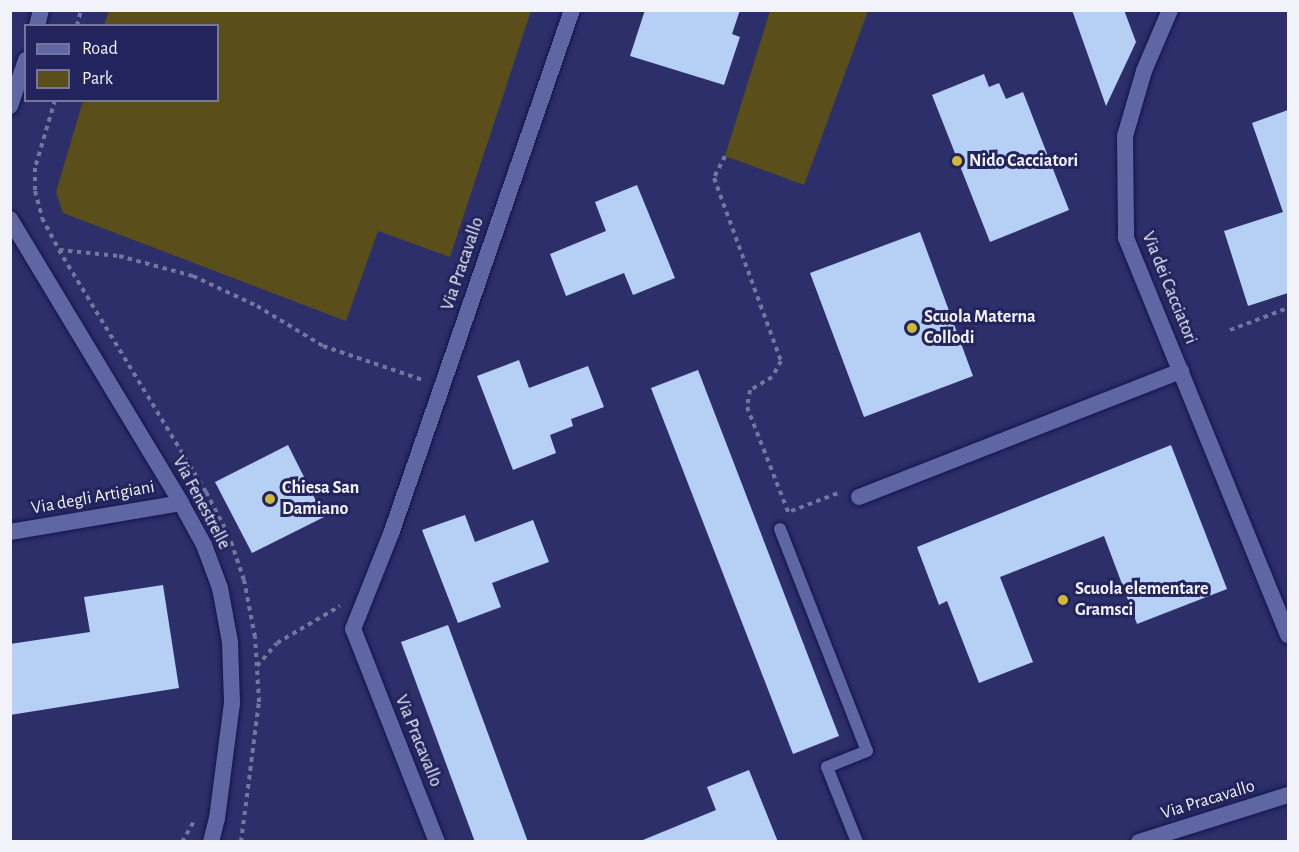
<!DOCTYPE html>
<html>
<head>
<meta charset="utf-8">
<style>
	body { margin:0 }
	#map { position:relative; width:1299px; height:852px; overflow:hidden; background:#2c2f69; font-family:"Alegreya Sans",sans-serif }
	div>[style] { position:absolute }
	[style*='--x'] { left:calc(var(--x)*1px); top:calc(var(--y)*1px); width:calc(var(--w)*1px); rotate:calc(var(--a)*1deg) }
	.green>* { inset:0; background:#5a4f1b }
	.building>* { inset:0; background:#b6d0f5 }
	.path>* { height:4px; margin-top:-2px; transform-origin:0; background:repeating-linear-gradient(90deg,#73769d 0 4.5px,transparent 0 9px) }
	.roads { filter:drop-shadow(0 0 2px #16144b) drop-shadow(0 0 2px #16144b) }
	.service>* { height:12px; margin:-6px; padding:0 6px; transform-origin:6px; border-radius:6px; background:#5e66a4 }
	.pedestrian>* { height:16px; margin:-8px; padding:0 8px; transform-origin:8px; border-radius:8px; background:#5e66a4 }
	.minor>* { height:16px; margin:-8px; padding:0 8px; transform-origin:8px; border-radius:8px; background:#5e66a4 }
	.tertiary>* { height:16px; margin:-8px; padding:0 8px; transform-origin:8px; border-radius:8px; background:#5e66a4 }
	.dots>* { width:16px; height:16px; translate:-50% -50%; box-sizing:border-box; border:3px solid #23245d; border-radius:50% }
	span { translate:-50% -50%; white-space:nowrap; text-align:center; line-height:1.15; -webkit-text-stroke:6px #23245d; paint-order:stroke }
	.poi-label { font-size:18px; color:#f1f2fa; font-weight:700 }
	.left { translate:0 -50%; text-align:left }
	.street-label { font-size:18px; color:#f1f2fa }
	.frame { position:absolute; inset:0; border:12px solid #f1f2fa; pointer-events:none }
	.legend { position:absolute; left:24px; top:24px; width:195px; height:78px; box-sizing:border-box; background:#23245d; border:2px solid #75769c; margin:0; padding:8px 10px; list-style:none; font-size:18px; color:#f1f2fa }
	.legend li { display:flex; align-items:center; gap:12px; height:30px }
	.legend b { width:30px; border:2px solid #75769c }
</style>
</head>
<body>
<div id="map">
	<div class="green">
		<i style="clip-path:polygon(109px 11px,109px 10px,531px 11px,450px 257px,378px 231px,346px 321px,63px 213px,56px 192px,83px 101px,218px 100px,218px 26px,104px 25px)"></i>
		<i style="clip-path:polygon(770px 11px,868px 11px,804px 185px,725px 156px)"></i>
	</div>
	<div class="building">
		<i style="clip-path:polygon(645px 10px,740px 10px,732px 34px,740px 37px,724px 85px,630px 56px)"></i>
		<i style="clip-path:polygon(1072px 10px,1124px 10px,1136px 42px,1106px 106px)"></i>
		<i style="clip-path:polygon(984px 74px,989px 87px,999px 83px,1006px 99px,1023px 92px,1069px 210px,990px 242px,932px 95px)"></i>
		<i style="clip-path:polygon(1288px 110px,1288px 293px,1248px 306px,1224px 231px,1283px 212px,1252px 123px)"></i>
		<i style="clip-path:polygon(637px 185px,675px 278px,633px 295px,624px 273px,566px 296px,550px 254px,606px 231px,595px 202px)"></i>
		<i style="clip-path:polygon(920px 232px,973px 376px,864px 417px,810px 273px)"></i>
		<i style="clip-path:polygon(519px 360px,529px 388px,588px 366px,604px 407px,571px 419px,573px 426px,550px 435px,556px 453px,513px 470px,477px 376px)"></i>
		<i style="clip-path:polygon(698px 370px,839px 736px,793px 754px,651px 388px)"></i>
		<i style="clip-path:polygon(288px 445px,324px 517px,252px 553px,215px 482px)"></i>
		<i style="clip-path:polygon(1171px 445px,1227px 589px,1137px 624px,1104px 536px,1000px 577px,1033px 662px,979px 683px,947px 601px,939px 605px,917px 547px)"></i>
		<i style="clip-path:polygon(465px 515px,475px 542px,533px 520px,549px 562px,492px 583px,501px 607px,458px 623px,422px 530px)"></i>
		<i style="clip-path:polygon(163px 585px,179px 688px,10px 715px,10px 644px,90px 632px,84px 597px)"></i>
		<i style="clip-path:polygon(448px 625px,528px 842px,475px 842px,401px 642px)"></i>
		<i style="clip-path:polygon(749px 770px,778px 842px,638px 842px,716px 810px,707px 787px)"></i>
	</div>
	<div class="path">
		<i style="--x:77;--y:26;--w:16;--a:-76"></i>
		<i style="--x:55;--y:100;--w:71;--a:106.4"></i>
		<i style="--x:35;--y:168;--w:23;--a:90"></i>
		<i style="--x:35;--y:191;--w:28;--a:75"></i>
		<i style="--x:42;--y:218;--w:36;--a:62"></i>
		<i style="--x:725;--y:156;--w:25;--a:117"></i>
		<i style="--x:714;--y:178;--w:195;--a:69.9"></i>
		<i style="--x:781;--y:361;--w:18;--a:119"></i>
		<i style="--x:772;--y:377;--w:26;--a:149"></i>
		<i style="--x:750;--y:390;--w:17;--a:100"></i>
		<i style="--x:747;--y:407;--w:115;--a:68.6"></i>
		<i style="--x:1230;--y:330;--w:62;--a:-20.8"></i>
		<i style="--x:791;--y:511;--w:53;--a:-20.8"></i>
		<i style="--x:257;--y:666;--w:30;--a:-49"></i>
		<i style="--x:277;--y:643;--w:73;--a:-30.4"></i>
		<i style="--x:182;--y:842;--w:24;--a:-60"></i>
		<i style="--x:241;--y:842;--w:141;--a:-82.7"></i>
		<i style="--x:259;--y:702;--w:65;--a:-93.5"></i>
		<i style="--x:255;--y:637;--w:58;--a:-100.9"></i>
		<i style="--x:244;--y:580;--w:46;--a:-108.8"></i>
		<i style="--x:229;--y:536;--w:50;--a:-117.6"></i>
		<i style="--x:206;--y:492;--w:283;--a:-121.3"></i>
		<i style="--x:59;--y:250;--w:60;--a:5.7"></i>
		<i style="--x:119;--y:256;--w:77;--a:15.1"></i>
		<i style="--x:193;--y:276;--w:71;--a:25.1"></i>
		<i style="--x:257;--y:306;--w:77;--a:31.2"></i>
		<i style="--x:323;--y:346;--w:106;--a:18.8"></i>
	</div>
	<div class="roads">
		<div class="service">
			<i style="--x:780;--y:529;--w:238;--a:68.6"></i>
			<i style="--x:867;--y:751;--w:43;--a:158.2"></i>
			<i style="--x:827;--y:767;--w:81;--a:68.2"></i>
		</div>
		<div class="pedestrian">
			<i style="--x:859;--y:497;--w:346;--a:-21.4"></i>
		</div>
		<div class="minor">
			<i style="--x:1170;--y:10;--w:66;--a:113.1"></i>
			<i style="--x:1144;--y:71;--w:68;--a:106.3"></i>
			<i style="--x:1125;--y:136;--w:102;--a:89.4"></i>
			<i style="--x:1126;--y:238;--w:429;--a:67.8"></i>
			<i style="--x:10;--y:532;--w:173;--a:-9.6"></i>
			<i style="--x:437;--y:842;--w:229;--a:-111.5"></i>
			<i style="--x:353;--y:629;--w:105;--a:-68.3"></i>
			<i style="--x:392;--y:531;--w:551;--a:-70.94"></i>
			<i style="--x:1139;--y:842;--w:156;--a:-17.5"></i>
		</div>
		<div class="tertiary">
			<i style="--x:37;--y:26;--w:16;--a:-76"></i>
			<i style="--x:10;--y:106;--w:49;--a:-70.8"></i>
			<i style="--x:10;--y:219;--w:332;--a:58.9"></i>
			<i style="--x:181;--y:503;--w:48;--a:61.3"></i>
			<i style="--x:204;--y:545;--w:46;--a:69.6"></i>
			<i style="--x:220;--y:588;--w:55;--a:79.5"></i>
			<i style="--x:230;--y:642;--w:61;--a:88.1"></i>
			<i style="--x:232;--y:703;--w:116;--a:97.4"></i>
			<i style="--x:217;--y:818;--w:25;--a:104"></i>
		</div>
	</div>
	<div class="dots">
		<i style="left:957px;top:161px;background:#d1b736"></i>
		<i style="left:912px;top:328px;background:#d1b736"></i>
		<i style="left:270px;top:499px;background:#d1b736"></i>
		<i style="left:1063px;top:600px;background:#d1b736"></i>
	</div>
	<div class="poi-label">
		<span class="left" style="left:969px;top:161px">Nido Cacciatori</span>
		<span class="left" style="left:924px;top:328px">Scuola Materna<br>Collodi</span>
		<span class="left" style="left:282px;top:499px">Chiesa San<br>Damiano</span>
		<span class="left" style="left:1075px;top:600px">Scuola elementare<br>Gramsci</span>
	</div>
	<div class="street-label">
		<span style="left:463px;top:264px;rotate:-71deg">Via Pracavallo</span>
		<span style="left:1169px;top:288px;rotate:68deg">Via dei Cacciatori</span>
		<span style="left:93px;top:498px;rotate:-10deg">Via degli Artigiani</span>
		<span style="left:201px;top:503px;rotate:62deg">Via Fenestrelle</span>
		<span style="left:418px;top:741px;rotate:68deg">Via Pracavallo</span>
		<span style="left:1208px;top:800px;rotate:-17deg">Via Pracavallo</span>
	</div>
	<div class="frame"></div>
	<ul class="legend">
	<li><b style="height:8px;background:#5e66a4"></b>Road</li>
	<li><b style="height:16px;background:#5a4f1b"></b>Park</li>
	</ul>
</div>
</body>
</html>
